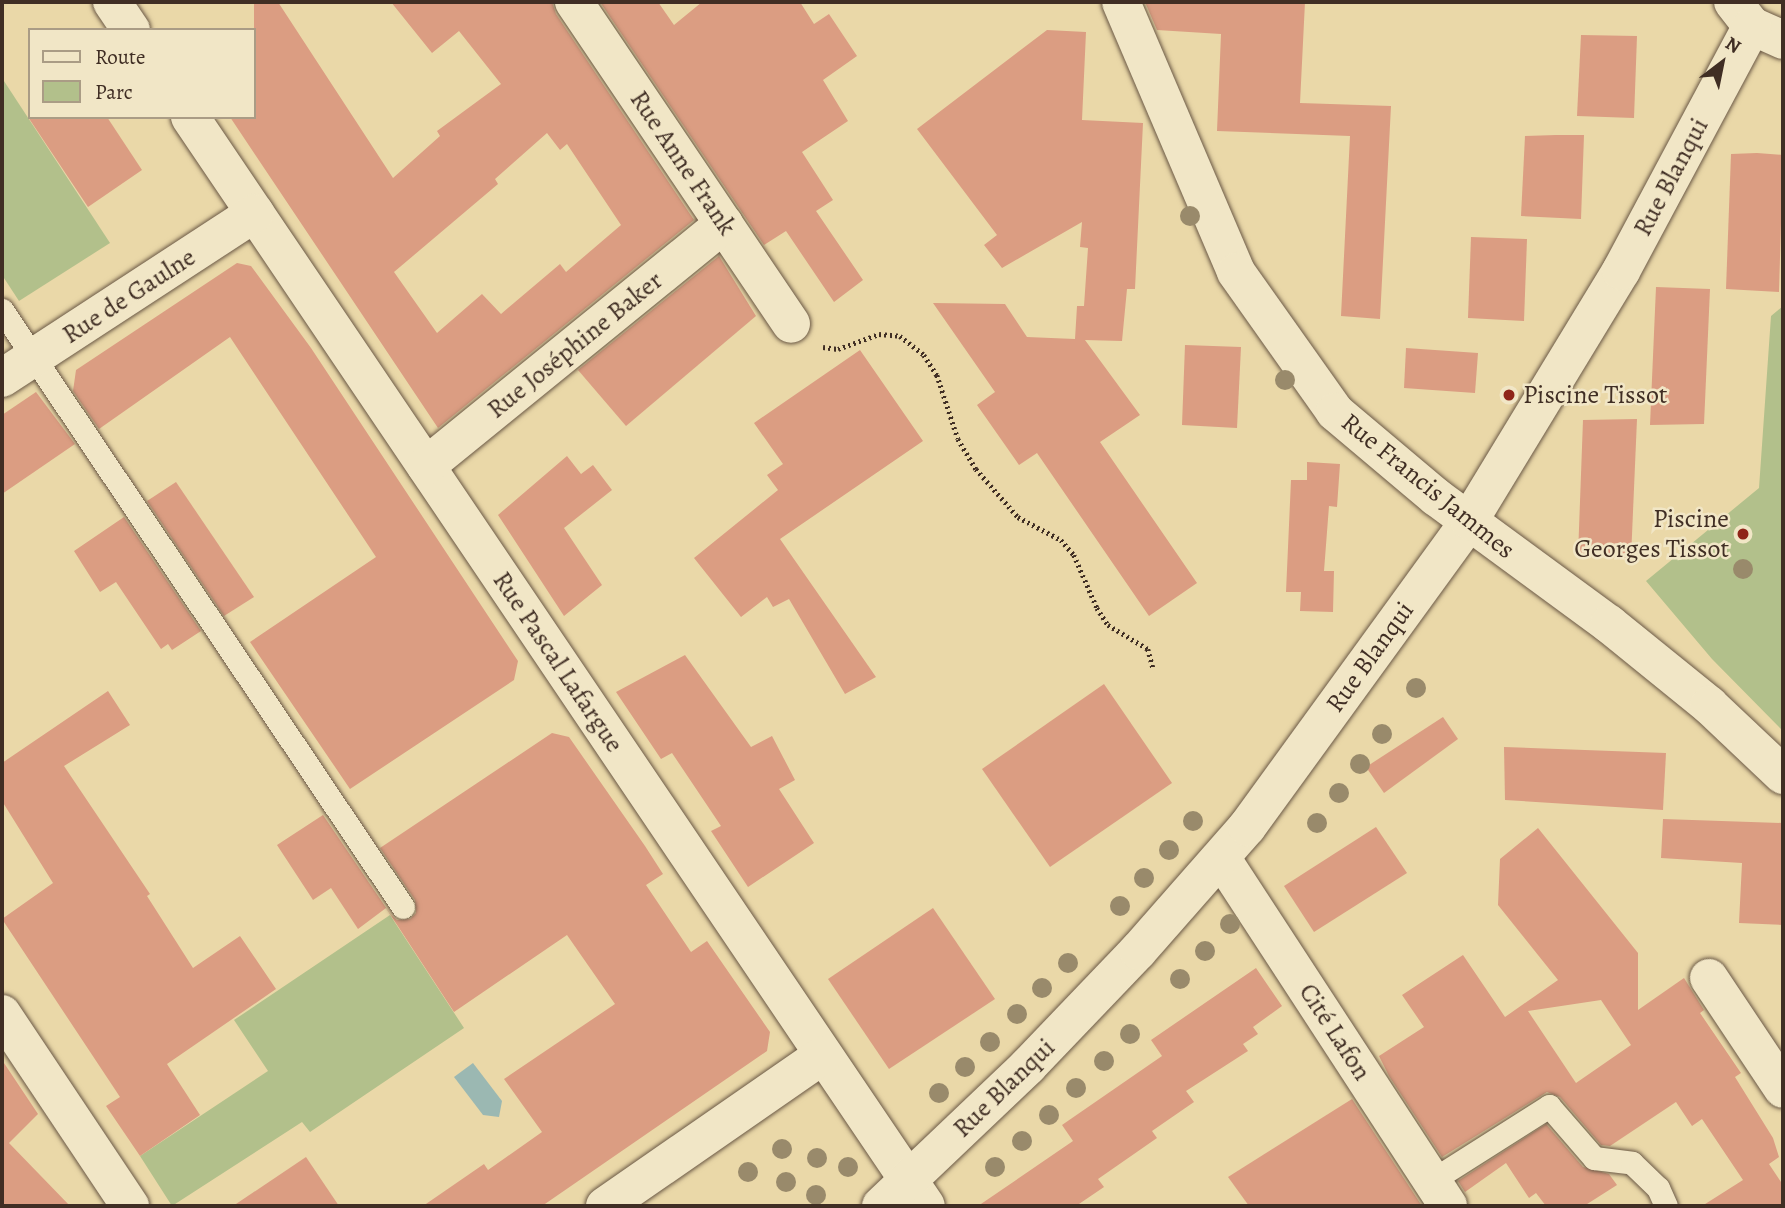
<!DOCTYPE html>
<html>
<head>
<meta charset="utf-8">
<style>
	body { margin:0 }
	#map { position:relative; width:1785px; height:1208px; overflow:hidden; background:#ead8a8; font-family:Alegreya,serif }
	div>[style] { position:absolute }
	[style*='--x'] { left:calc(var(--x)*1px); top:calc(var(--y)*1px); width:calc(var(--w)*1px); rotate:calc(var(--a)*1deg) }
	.green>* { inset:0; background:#b2c08b }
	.water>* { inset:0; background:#9bb8b2 }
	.building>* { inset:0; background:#db9d82 }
	.path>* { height:4.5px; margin-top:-2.25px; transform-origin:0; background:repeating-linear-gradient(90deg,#402e24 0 2px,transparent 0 5.5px) }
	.roads { filter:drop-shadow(0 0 2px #6a5845) drop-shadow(0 0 2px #6a5845) }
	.lane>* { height:23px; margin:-11.5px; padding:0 11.5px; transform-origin:11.5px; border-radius:11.5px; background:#f1e6c6 }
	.street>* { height:38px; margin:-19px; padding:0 19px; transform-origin:19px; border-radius:19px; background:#f1e6c6 }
	.trees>* { width:20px; height:20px; margin:-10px; border-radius:50%; background:#998a6b }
	.dots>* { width:19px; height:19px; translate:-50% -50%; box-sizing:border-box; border:4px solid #f1e6c6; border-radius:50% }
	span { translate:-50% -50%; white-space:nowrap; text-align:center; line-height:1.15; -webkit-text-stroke:5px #f1e6c6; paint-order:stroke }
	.street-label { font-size:26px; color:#402e24 }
	.poi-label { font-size:26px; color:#402e24 }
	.left { translate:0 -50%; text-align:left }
	.right { translate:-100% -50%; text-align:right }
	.frame { position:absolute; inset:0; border:4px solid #402e24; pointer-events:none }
	.legend { position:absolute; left:28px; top:28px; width:228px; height:91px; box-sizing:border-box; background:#f1e6c6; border:2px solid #aa9c85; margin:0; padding:9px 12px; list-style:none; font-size:21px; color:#402e24 }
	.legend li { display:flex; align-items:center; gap:14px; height:35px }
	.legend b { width:35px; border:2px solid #aa9c85 }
	.north { position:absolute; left:1687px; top:28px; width:70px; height:70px; -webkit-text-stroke:5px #f1e6c6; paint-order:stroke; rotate:32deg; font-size:19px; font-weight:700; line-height:28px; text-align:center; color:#402e24 }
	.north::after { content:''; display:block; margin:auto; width:24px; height:32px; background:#402e24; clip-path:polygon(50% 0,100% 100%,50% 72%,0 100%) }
</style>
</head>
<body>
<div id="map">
	<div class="green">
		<i style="clip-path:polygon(2px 78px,110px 243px,19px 301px,2px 275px)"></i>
		<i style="clip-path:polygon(1783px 306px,1783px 731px,1712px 659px,1646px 581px,1759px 488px,1771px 316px)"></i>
		<i style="clip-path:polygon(390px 915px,464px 1028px,310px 1132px,302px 1122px,172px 1206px,140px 1156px,268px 1071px,234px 1020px)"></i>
	</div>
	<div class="water">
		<i style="clip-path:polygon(473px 1063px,502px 1101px,499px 1117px,483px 1115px,454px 1077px)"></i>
	</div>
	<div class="building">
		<i style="clip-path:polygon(evenodd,254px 2px,278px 2px,393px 178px,440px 136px,437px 131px,501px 84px,459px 31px,432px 53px,391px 2px,552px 2px,556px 14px,694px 220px,438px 428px,230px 117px,254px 117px,254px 2px,547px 133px,560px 150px,567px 144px,621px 225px,566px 272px,560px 264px,501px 314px,482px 294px,437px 333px,394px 272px,498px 184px,495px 179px,547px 133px)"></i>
		<i style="clip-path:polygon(600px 2px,658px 2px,674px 25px,702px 2px,800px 2px,814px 24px,829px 14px,857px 56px,823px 80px,848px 121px,802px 152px,833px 200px,816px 211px,863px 280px,834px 302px,786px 231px,764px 245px)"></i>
		<i style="clip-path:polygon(1145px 2px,1305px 2px,1300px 103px,1391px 106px,1380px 319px,1341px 316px,1350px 136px,1217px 131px,1221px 34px,1157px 30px)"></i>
		<i style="clip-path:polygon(1047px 30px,1086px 32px,1082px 120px,1143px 123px,1135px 289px,1127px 289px,1122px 341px,1085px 340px,1140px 415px,1100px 442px,1197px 583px,1149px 616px,1037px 453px,1019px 465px,977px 405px,995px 392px,933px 303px,1005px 304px,1027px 337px,1075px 339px,1077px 306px,1084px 306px,1088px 248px,1080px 247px,1082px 222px,1002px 268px,984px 245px,997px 235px,917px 129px)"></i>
		<i style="clip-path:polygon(1581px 35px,1637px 36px,1634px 118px,1577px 116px)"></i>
		<i style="clip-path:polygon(28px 117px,107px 117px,142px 170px,88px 207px)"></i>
		<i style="clip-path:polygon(1556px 135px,1584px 135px,1581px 219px,1521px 216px,1525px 136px)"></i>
		<i style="clip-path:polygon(1757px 153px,1783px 155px,1779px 292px,1726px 289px,1731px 154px)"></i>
		<i style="clip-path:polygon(1471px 237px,1527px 239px,1524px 321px,1468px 318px)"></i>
		<i style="clip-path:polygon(719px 256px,756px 316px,626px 426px,578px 370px)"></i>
		<i style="clip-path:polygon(237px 263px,251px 266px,311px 348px,518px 661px,514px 680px,350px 789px,250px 642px,376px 557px,230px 337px,99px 429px,73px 391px,76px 370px)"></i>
		<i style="clip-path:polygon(1656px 287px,1710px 289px,1704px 424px,1650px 425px)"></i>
		<i style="clip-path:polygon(1185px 345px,1241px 347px,1237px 428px,1182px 425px)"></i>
		<i style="clip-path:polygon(1406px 348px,1478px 353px,1475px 393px,1404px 388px)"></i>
		<i style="clip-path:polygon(860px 350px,923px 441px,780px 539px,876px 677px,845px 694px,789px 599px,773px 607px,767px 597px,741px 617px,694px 558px,778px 490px,767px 475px,783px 464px,754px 423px)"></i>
		<i style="clip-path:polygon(36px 392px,75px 444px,2px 494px,2px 415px)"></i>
		<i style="clip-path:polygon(1637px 419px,1631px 558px,1578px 556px,1583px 420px)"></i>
		<i style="clip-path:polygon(567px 456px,581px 474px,593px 465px,612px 490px,564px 528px,602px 585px,564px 616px,498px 515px)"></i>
		<i style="clip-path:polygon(1307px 462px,1340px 464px,1337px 507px,1329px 506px,1324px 571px,1334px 571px,1333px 612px,1300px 611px,1301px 592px,1286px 592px,1291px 480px,1307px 480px)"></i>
		<i style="clip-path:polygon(176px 482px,254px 597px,224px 616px,147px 501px)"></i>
		<i style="clip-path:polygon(124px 517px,201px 631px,172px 650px,168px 644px,161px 649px,116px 582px,100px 592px,74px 551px)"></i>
		<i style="clip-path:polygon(685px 655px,751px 747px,772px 736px,795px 780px,779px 789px,814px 843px,748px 887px,711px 831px,721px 826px,672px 753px,661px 759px,616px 692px)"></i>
		<i style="clip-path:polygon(1104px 684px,1172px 783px,1050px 867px,982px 769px)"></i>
		<i style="clip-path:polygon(108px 691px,130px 725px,64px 766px,150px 894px,147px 896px,193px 968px,240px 936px,276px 989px,167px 1064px,200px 1115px,140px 1156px,106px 1106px,120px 1097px,2px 919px,53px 883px,2px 801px,2px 763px)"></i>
		<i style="clip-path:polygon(1443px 717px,1458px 739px,1384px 793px,1366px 767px)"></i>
		<i style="clip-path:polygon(552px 733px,569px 737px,645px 846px,663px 874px,646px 885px,691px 952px,707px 941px,770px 1032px,767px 1051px,542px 1206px,423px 1206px,484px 1164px,488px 1170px,542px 1132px,504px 1079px,615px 1004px,567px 935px,454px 1012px,386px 908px,358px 929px,331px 888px,313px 900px,277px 845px,323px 815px,391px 915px,397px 920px,410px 919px,416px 913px,415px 900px,380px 848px)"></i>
		<i style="clip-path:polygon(1504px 747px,1666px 753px,1663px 810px,1505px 800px)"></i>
		<i style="clip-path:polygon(1663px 819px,1783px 823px,1783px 925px,1739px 923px,1742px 863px,1661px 858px)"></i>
		<i style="clip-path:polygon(1376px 827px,1407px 873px,1314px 932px,1284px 886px)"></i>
		<i style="clip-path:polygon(evenodd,1538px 828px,1638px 953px,1638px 1010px,1684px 978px,1704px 1010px,1700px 1013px,1741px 1073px,1735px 1077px,1773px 1138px,1779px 1157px,1769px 1164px,1783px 1185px,1783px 1206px,1702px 1206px,1743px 1180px,1702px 1119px,1692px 1126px,1676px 1102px,1610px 1146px,1601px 1145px,1560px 1097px,1547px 1092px,1442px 1157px,1389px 1076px,1379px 1056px,1424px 1027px,1402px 995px,1463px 955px,1505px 1017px,1558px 980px,1498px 905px,1500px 859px,1538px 828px,1601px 1000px,1631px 1045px,1576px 1083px,1528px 1011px,1601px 1000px)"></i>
		<i style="clip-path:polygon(933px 908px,995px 999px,889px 1069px,828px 979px)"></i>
		<i style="clip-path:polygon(1256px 968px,1282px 1006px,1253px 1027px,1258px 1034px,1243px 1044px,1248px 1051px,1186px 1091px,1194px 1102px,1152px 1131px,1157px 1138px,1098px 1179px,1104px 1187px,1076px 1206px,978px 1206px,1073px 1141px,1062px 1125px,1162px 1056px,1151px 1040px)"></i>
		<i style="clip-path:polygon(2px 1060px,38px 1114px,9px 1143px,70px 1206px,2px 1206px)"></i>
		<i style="clip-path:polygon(1352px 1099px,1422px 1206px,1249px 1206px,1228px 1177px)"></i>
		<i style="clip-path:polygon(1546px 1124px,1583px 1167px,1609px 1174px,1617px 1185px,1584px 1206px,1546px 1206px,1536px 1193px,1529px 1198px,1506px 1163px,1465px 1192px,1458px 1181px)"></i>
		<i style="clip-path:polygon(306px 1157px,339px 1206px,233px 1206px)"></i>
	</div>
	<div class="path">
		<i style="--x:823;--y:347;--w:15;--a:8"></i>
		<i style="--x:838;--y:349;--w:44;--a:-20.1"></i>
		<i style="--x:879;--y:334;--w:21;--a:5"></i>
		<i style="--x:900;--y:336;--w:31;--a:38"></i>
		<i style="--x:924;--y:355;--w:24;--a:57"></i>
		<i style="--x:937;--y:375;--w:67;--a:71.8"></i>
		<i style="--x:958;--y:439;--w:35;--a:59"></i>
		<i style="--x:976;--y:469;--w:64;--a:48.8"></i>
		<i style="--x:1018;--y:517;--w:49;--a:28.1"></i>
		<i style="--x:1061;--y:540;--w:20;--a:49"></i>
		<i style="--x:1074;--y:555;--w:58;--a:66.5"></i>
		<i style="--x:1097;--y:608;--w:20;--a:57"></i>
		<i style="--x:1108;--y:625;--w:47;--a:31"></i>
		<i style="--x:1148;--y:649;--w:20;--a:75"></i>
	</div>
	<div class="roads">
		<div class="lane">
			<i style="--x:2;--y:310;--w:719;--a:56.11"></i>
			<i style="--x:1431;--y:1181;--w:140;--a:-32.4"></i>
			<i style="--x:1549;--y:1106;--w:69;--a:49.1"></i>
			<i style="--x:1594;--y:1158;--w:38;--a:7"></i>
			<i style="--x:1632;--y:1163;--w:36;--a:44"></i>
			<i style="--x:1658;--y:1188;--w:20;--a:66"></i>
		</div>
		<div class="street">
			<i style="--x:112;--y:2;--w:34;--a:56"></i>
			<i style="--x:574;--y:2;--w:388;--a:56"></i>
			<i style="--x:1121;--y:2;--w:293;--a:66.9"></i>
			<i style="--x:1236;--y:272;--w:171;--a:54.7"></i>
			<i style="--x:1335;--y:412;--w:132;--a:40.1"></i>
			<i style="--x:1436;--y:497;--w:215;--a:36.3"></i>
			<i style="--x:1609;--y:624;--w:129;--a:39"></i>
			<i style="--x:1709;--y:705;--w:102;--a:43.4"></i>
			<i style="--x:1733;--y:2;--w:31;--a:52"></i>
			<i style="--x:1752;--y:26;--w:34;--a:24"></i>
			<i style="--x:190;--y:117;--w:1314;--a:55.95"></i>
			<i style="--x:2;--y:378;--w:302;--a:-33.1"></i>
			<i style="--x:426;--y:466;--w:384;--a:-39.1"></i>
			<i style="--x:1222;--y:859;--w:414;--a:56.9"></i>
			<i style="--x:1709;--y:978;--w:133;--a:56.3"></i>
			<i style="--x:2;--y:1014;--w:231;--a:56.3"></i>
			<i style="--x:605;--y:1206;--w:265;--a:-34.7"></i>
			<i style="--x:881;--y:1206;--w:203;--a:-43.6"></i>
			<i style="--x:1028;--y:1066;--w:159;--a:-46.3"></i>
			<i style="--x:1138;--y:951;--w:165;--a:-48.7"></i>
			<i style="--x:1247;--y:827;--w:378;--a:-54"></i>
			<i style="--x:1469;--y:521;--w:293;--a:-58.7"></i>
			<i style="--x:1621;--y:271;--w:278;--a:-61.9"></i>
		</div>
	</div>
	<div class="trees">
		<i style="left:1190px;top:216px"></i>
		<i style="left:1285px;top:380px"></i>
		<i style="left:1743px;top:569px"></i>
		<i style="left:1416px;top:688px"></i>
		<i style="left:1382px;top:734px"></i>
		<i style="left:1360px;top:764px"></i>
		<i style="left:1339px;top:793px"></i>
		<i style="left:1193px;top:821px"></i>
		<i style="left:1317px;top:823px"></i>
		<i style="left:1169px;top:850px"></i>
		<i style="left:1144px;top:878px"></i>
		<i style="left:1120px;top:906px"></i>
		<i style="left:1230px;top:924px"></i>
		<i style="left:1205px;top:951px"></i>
		<i style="left:1068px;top:963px"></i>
		<i style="left:1180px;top:979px"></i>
		<i style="left:1042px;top:988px"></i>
		<i style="left:1017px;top:1014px"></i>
		<i style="left:1130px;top:1034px"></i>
		<i style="left:990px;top:1042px"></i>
		<i style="left:1104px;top:1061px"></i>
		<i style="left:965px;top:1067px"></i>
		<i style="left:1076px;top:1088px"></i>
		<i style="left:939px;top:1093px"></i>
		<i style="left:1049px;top:1115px"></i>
		<i style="left:1022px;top:1141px"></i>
		<i style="left:782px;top:1149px"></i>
		<i style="left:817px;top:1158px"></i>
		<i style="left:848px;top:1167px"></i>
		<i style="left:995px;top:1167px"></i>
		<i style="left:748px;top:1172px"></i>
		<i style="left:786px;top:1182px"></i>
		<i style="left:816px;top:1195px"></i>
	</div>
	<div class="dots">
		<i style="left:1509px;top:395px;background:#8f2418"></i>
		<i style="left:1743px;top:534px;background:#8f2418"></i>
	</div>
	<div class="street-label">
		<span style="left:683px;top:163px;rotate:56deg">Rue Anne Frank</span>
		<span style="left:1671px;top:177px;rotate:-62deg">Rue Blanqui</span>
		<span style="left:129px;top:296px;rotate:-33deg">Rue de Gaulne</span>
		<span style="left:575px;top:345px;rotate:-39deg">Rue Joséphine Baker</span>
		<span style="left:1428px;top:486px;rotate:39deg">Rue Francis Jammes</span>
		<span style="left:1370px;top:657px;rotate:-54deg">Rue Blanqui</span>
		<span style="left:558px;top:662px;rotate:56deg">Rue Pascal Lafargue</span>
		<span style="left:1335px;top:1032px;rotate:57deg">Cité Lafon</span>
		<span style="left:1004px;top:1088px;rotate:-44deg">Rue Blanqui</span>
	</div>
	<div class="poi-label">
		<span class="left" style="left:1523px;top:395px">Piscine Tissot</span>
		<span class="right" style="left:1729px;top:534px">Piscine<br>Georges Tissot</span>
	</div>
	<div class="frame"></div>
	<ul class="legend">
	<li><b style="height:9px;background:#f1e6c6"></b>Route</li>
	<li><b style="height:19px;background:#b2c08b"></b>Parc</li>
	</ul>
	<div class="north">N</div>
</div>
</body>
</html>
